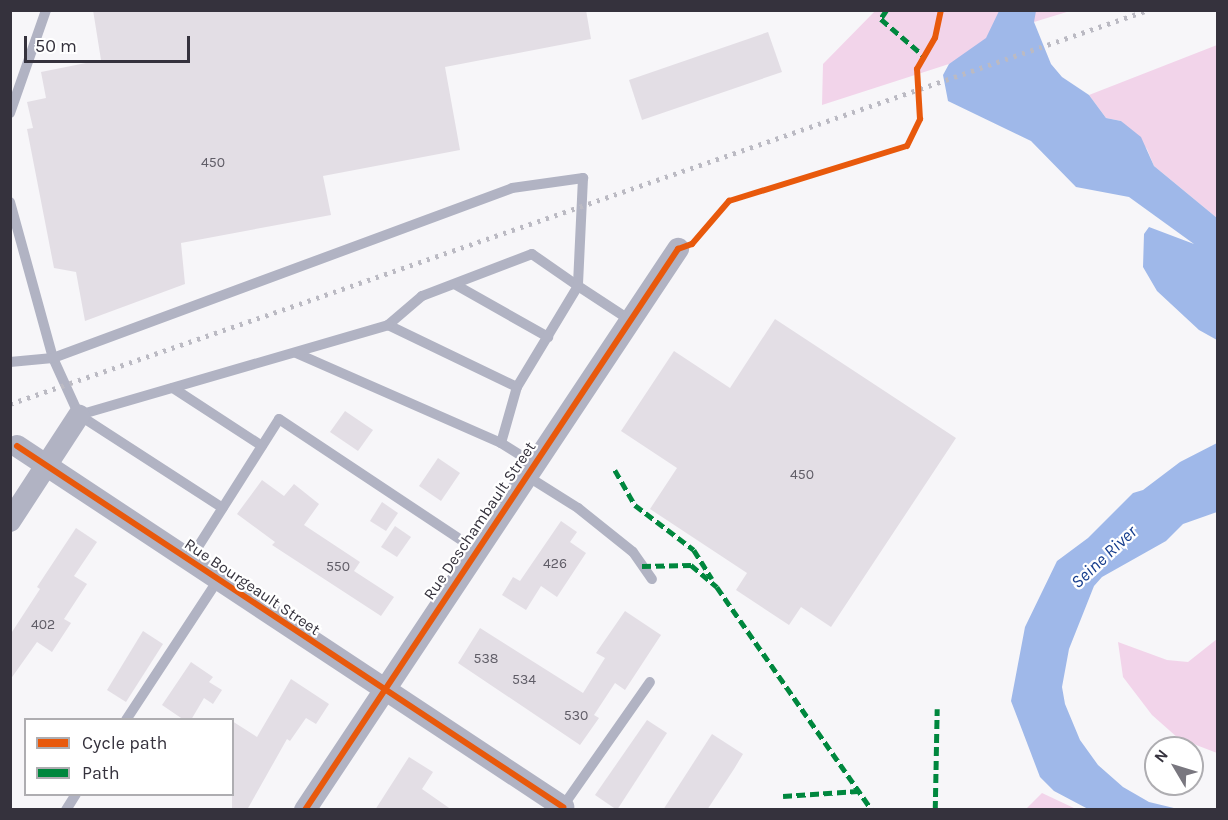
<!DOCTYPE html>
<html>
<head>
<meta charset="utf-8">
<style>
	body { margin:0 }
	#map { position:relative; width:1228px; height:820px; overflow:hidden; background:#f7f6f9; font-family:Karla,sans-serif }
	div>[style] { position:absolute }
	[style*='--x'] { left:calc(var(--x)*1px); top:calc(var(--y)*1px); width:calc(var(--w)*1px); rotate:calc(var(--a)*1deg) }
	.green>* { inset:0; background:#f2d4ea }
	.water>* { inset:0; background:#9fb8e9 }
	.building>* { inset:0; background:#e3dee5 }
	.lane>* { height:10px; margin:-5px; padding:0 5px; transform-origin:5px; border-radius:5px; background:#b1b3c3 }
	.street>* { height:22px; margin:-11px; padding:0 11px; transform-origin:11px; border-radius:11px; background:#b1b3c3 }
	.rail>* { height:4.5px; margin-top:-2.25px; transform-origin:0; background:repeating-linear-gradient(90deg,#bbbac3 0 3px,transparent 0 9px) }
	.quiet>* { height:4.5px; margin-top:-2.25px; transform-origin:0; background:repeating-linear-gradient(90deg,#00873e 0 9px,transparent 0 13.5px) }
	.cycleway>* { height:6px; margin:-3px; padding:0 3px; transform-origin:3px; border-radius:3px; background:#e8590c }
	span { translate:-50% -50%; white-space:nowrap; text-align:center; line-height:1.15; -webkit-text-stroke:4.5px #fff; paint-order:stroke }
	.number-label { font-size:14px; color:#605d67 }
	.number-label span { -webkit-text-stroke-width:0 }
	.street-label { font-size:16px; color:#35323d }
	.water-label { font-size:18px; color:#173e8d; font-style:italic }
	.frame { position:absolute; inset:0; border:12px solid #35323d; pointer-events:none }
	.legend { position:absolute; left:24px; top:718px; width:210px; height:78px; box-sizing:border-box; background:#fff; border:2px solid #aeadb1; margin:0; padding:8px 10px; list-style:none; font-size:18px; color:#35323d }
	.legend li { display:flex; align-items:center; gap:12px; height:30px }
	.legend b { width:30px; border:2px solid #aeadb1 }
	.north { position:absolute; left:1144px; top:736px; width:60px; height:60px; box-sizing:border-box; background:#fff; border:2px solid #aeadb1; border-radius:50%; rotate:308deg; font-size:16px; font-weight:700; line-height:24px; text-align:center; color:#35323d }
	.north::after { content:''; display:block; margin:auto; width:21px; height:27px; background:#79777f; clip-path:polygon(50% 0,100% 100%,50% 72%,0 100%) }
	.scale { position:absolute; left:24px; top:36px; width:166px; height:27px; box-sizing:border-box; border:3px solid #35323d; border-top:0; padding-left:8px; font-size:18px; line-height:21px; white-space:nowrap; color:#35323d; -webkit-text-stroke:4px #fff; paint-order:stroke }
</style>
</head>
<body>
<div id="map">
	<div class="green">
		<i style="clip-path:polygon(875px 11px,1070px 11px,1034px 22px,949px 64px,822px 105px,823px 64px)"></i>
		<i style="clip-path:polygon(1217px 45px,1217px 218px,1154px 166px,1147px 149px,1121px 121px,1106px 118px,1089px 95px)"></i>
		<i style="clip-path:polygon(1217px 639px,1217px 753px,1178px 738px,1152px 715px,1123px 677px,1118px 642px,1167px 660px,1188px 662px)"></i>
		<i style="clip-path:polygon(1042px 793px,1076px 809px,1026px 809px)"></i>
	</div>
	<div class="water">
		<i style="clip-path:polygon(999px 11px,1036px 11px,1034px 22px,1051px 64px,1062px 77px,1089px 95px,1106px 118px,1121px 121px,1141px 137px,1154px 166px,1217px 218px,1217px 340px,1199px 330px,1157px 291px,1143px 267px,1144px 234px,1149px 227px,1194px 244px,1129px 197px,1076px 187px,1031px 141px,948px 101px,943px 75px,949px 64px,986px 38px)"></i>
		<i style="clip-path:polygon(1217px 443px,1217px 512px,1183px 524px,1166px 541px,1102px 577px,1094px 586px,1069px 649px,1062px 687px,1065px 704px,1080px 740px,1098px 765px,1123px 787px,1149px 802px,1178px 809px,1088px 809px,1054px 791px,1040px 777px,1011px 701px,1025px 627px,1057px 561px,1088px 538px,1133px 493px,1143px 490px,1180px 462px)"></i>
	</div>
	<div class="building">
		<i style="clip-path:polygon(93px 10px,586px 10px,591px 39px,445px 67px,460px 150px,323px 176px,331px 215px,181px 243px,185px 284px,85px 321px,76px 272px,54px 268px,27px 129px,33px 128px,27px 102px,46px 98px,41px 72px,101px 60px)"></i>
		<i style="clip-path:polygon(768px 32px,782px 72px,642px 120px,629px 80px)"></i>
		<i style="clip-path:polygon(775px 319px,956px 438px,831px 627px,801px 607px,789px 625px,736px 590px,747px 573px,650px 509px,677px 468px,621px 431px,674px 351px,730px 388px)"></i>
		<i style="clip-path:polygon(345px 411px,373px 430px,358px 451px,330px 432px)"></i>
		<i style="clip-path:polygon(438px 458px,460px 473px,441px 501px,419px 486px)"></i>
		<i style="clip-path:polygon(262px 480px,284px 496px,294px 484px,319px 504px,304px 525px,360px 562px,354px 571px,394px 597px,381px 616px,272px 545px,275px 542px,237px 514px)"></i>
		<i style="clip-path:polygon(382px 502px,398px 513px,386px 531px,370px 521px)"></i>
		<i style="clip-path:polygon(561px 521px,577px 532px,570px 542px,586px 553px,557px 597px,541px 586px,526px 610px,502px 595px,513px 577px,520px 581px)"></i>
		<i style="clip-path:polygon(395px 526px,411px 537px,397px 557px,381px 547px)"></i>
		<i style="clip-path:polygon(76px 528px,97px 542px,74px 576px,87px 584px,64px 619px,71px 623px,52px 652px,37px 642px,10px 680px,10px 635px,40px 589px,37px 587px)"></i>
		<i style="clip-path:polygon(625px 611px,661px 635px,625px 690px,615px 683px,594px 715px,599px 718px,580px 745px,458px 663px,480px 628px,583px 693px,605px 658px,596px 653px)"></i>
		<i style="clip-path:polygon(143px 631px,163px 644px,126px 702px,107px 690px)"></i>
		<i style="clip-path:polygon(191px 662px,213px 677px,209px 682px,222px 690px,213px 704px,204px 698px,191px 720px,184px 720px,162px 705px)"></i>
		<i style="clip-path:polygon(291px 679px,329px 704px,316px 724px,306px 718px,290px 741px,287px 739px,247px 810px,232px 810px,232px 721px,257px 737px)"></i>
		<i style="clip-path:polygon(647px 720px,667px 733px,617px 810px,595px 795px)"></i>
		<i style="clip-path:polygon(712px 734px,743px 754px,734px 769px,707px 810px,663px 810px)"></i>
		<i style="clip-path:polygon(409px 757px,433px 772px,422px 789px,452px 810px,375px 810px)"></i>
	</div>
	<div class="lane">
		<i style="--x:10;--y:113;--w:109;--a:-70.7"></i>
		<i style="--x:10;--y:202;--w:162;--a:74.6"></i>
		<i style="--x:53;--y:358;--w:63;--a:65.5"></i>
		<i style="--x:79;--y:415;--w:171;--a:32.9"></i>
		<i style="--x:456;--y:285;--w:106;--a:29.5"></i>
		<i style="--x:578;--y:286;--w:56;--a:-145.2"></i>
		<i style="--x:532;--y:254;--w:118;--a:159.1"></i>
		<i style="--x:422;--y:296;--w:45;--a:139.5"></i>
		<i style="--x:388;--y:325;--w:143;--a:25.7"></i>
		<i style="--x:517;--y:387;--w:118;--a:-58.9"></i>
		<i style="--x:578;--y:286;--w:62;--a:33.2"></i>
		<i style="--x:296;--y:353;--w:224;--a:23.7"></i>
		<i style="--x:501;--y:443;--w:58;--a:-74.1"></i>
		<i style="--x:10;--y:362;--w:43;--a:-5.3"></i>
		<i style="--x:53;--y:358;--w:489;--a:-20.3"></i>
		<i style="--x:512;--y:188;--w:72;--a:-8"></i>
		<i style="--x:583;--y:178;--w:108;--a:92.7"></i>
		<i style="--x:173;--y:388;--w:106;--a:33.1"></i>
		<i style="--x:79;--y:415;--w:322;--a:-16.2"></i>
		<i style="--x:501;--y:443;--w:39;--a:32"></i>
		<i style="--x:527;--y:476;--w:60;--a:32.1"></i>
		<i style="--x:578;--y:508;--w:70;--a:38.7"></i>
		<i style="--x:633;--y:552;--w:33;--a:55"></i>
		<i style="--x:189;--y:561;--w:168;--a:-57.6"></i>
		<i style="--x:279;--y:419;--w:237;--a:33.6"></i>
		<i style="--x:126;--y:720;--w:168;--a:-56.7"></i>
		<i style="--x:561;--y:809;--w:155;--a:-55"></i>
		<i style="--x:66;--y:810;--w:19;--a:-58"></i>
	</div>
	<div class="street">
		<i style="--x:17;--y:446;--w:655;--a:33.47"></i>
		<i style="--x:10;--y:521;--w:126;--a:-56.9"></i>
		<i style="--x:305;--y:810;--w:674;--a:-56.38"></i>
	</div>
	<div class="rail">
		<i style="--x:10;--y:404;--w:1204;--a:-19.1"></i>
	</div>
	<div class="quiet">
		<i style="--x:887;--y:10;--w:11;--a:124"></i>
		<i style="--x:881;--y:19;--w:57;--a:40.7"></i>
		<i style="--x:615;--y:470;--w:40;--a:60.3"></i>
		<i style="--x:635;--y:505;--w:74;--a:37.3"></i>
		<i style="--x:694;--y:550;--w:34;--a:58"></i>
		<i style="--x:642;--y:566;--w:49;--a:-1.2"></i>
		<i style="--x:691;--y:565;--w:34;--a:40"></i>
		<i style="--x:717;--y:587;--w:272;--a:55.2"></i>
		<i style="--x:783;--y:796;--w:75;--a:-3.8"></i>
		<i style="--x:935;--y:810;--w:101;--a:-88.9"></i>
	</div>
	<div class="cycleway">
		<i style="--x:17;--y:446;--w:655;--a:33.47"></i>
		<i style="--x:305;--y:810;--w:674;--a:-56.38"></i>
		<i style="--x:678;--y:249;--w:15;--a:-20"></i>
		<i style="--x:692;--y:244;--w:57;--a:-49.3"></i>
		<i style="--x:729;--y:201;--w:186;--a:-17.2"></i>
		<i style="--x:907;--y:146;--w:30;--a:-64"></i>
		<i style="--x:920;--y:119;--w:50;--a:-93.4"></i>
		<i style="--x:917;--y:69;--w:36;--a:-60"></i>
		<i style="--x:935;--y:38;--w:29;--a:-78"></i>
	</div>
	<div class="number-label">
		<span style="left:213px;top:163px">450</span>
		<span style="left:802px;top:475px">450</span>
		<span style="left:555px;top:564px">426</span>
		<span style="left:338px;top:567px">550</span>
		<span style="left:43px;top:625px">402</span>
		<span style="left:486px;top:659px">538</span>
		<span style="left:524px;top:680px">534</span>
		<span style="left:576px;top:716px">530</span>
	</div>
	<div class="street-label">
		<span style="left:480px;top:521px;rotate:-56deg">Rue Deschambault Street</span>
		<span style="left:252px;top:587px;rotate:34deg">Rue Bourgeault Street</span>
	</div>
	<div class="water-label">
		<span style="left:1104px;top:557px;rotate:-43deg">Seine River</span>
	</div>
	<div class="frame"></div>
	<ul class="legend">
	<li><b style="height:8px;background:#e8590c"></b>Cycle path</li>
	<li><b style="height:8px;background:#00873e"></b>Path</li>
	</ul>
	<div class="north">N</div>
	<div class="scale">50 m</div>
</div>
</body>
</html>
